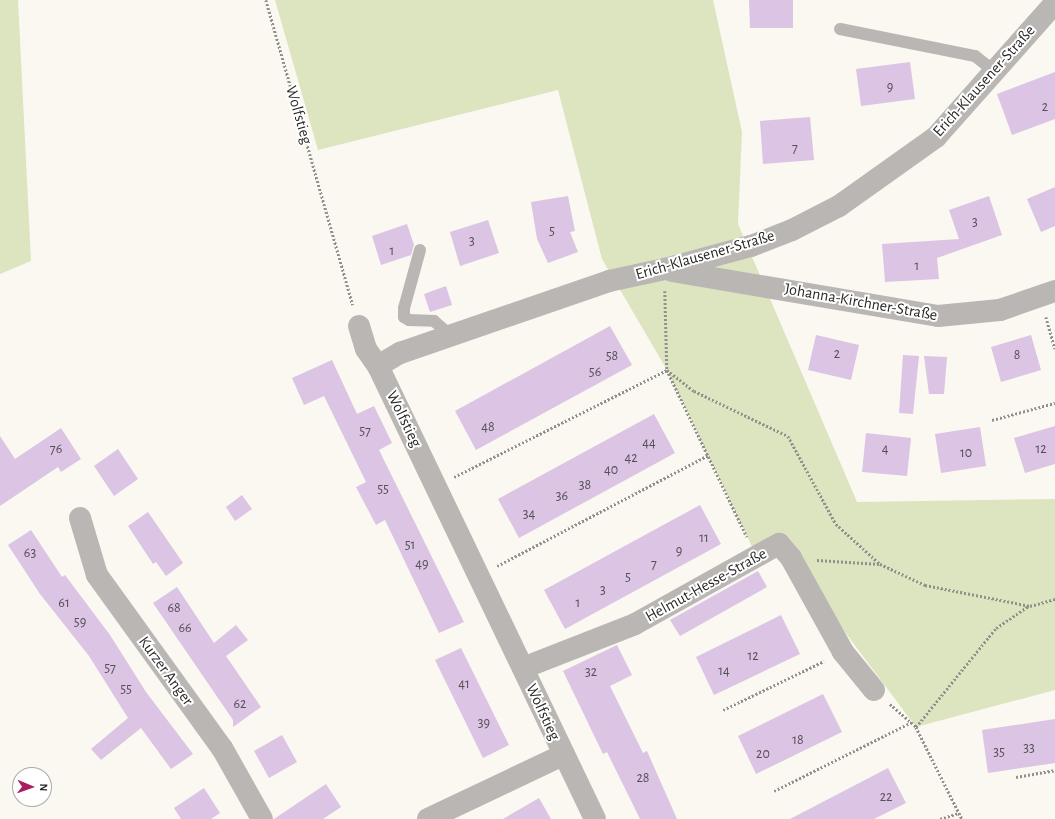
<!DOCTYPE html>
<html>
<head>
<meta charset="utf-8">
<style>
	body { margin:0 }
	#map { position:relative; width:1055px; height:819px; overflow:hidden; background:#faf8f1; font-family:"Alegreya Sans",sans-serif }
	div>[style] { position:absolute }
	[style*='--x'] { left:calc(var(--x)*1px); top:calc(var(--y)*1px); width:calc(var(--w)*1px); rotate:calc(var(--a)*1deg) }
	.green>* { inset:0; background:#dde4c0 }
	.building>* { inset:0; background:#dbc4e4 }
	.path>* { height:2.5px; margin-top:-1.25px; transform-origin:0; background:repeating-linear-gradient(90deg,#92908c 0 2px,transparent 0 4px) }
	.lane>* { height:12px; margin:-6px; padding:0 6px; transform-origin:6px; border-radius:6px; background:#b9b6b4 }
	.street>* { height:22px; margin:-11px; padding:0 11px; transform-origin:11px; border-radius:11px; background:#b9b6b4 }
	span { translate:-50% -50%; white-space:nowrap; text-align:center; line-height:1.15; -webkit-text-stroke:4px #fff; paint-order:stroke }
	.number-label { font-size:14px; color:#564f56 }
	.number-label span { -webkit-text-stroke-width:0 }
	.street-label { font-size:16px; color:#292826 }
	.north { position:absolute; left:12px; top:767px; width:40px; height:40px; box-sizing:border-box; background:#fff; border:1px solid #a9a9a8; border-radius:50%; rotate:92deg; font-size:11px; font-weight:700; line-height:16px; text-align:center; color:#292826 }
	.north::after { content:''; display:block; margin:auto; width:14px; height:18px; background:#aa1d5e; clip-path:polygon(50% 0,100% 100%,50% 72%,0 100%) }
</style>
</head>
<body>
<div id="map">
	<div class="green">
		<i style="clip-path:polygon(0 0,18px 0,31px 261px,0 274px)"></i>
		<i style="clip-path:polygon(275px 0,713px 0,742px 132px,738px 224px,857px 502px,1055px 499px,1055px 690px,916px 727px,779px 544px,757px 557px,667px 370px,602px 259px,558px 90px,318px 150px)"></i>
	</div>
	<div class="building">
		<i style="clip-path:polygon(749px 0,793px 0,793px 28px,750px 28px)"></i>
		<i style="clip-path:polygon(910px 62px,915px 99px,861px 106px,856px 69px)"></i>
		<i style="clip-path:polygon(1055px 72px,1055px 119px,1012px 135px,997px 94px)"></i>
		<i style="clip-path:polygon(810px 117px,814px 160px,763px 164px,760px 121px)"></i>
		<i style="clip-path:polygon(1055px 187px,1055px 226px,1041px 232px,1027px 199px)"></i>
		<i style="clip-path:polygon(568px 196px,575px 231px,570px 232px,578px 252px,548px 263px,537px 239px,531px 202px)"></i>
		<i style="clip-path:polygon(989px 196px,1002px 235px,937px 258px,939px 279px,885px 282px,882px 244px,959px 239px,949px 210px)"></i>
		<i style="clip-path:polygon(488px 220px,499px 253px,460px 266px,450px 232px)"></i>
		<i style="clip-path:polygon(407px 224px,414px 245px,411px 255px,381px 265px,372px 236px)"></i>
		<i style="clip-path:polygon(446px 286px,452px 305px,430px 312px,424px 294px)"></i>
		<i style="clip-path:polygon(610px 326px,632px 365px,476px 450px,455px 411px)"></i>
		<i style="clip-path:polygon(816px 335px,859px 345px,851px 380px,808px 370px)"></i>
		<i style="clip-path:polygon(1031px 335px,1041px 370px,1001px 382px,991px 347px)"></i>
		<i style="clip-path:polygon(903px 355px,919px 356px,913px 414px,899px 413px)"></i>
		<i style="clip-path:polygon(924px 356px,947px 357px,944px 394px,929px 394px)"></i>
		<i style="clip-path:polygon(332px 360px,357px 414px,374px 406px,392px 443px,379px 450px,464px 622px,439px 633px,385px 520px,376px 525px,356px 487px,366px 482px,324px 396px,304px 405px,292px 378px)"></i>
		<i style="clip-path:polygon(654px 414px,675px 453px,519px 538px,498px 499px)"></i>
		<i style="clip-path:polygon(1055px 426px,1055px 464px,1025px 473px,1014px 438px)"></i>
		<i style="clip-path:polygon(980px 427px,986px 466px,941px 473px,935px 434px)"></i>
		<i style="clip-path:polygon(61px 428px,81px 459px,61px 472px,58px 467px,0 506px,0 436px,15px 459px)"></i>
		<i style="clip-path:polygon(866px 433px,911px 438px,907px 476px,862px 472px)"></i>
		<i style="clip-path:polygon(118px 449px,138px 479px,114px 496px,94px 466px)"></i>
		<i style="clip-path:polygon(242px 495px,252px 509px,235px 521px,226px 507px)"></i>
		<i style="clip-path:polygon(700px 505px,721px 544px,565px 629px,544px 590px)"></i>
		<i style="clip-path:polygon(148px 512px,183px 563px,166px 576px,156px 562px,153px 564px,128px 526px)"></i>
		<i style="clip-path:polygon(31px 530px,62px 577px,65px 575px,110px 635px,146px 692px,193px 754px,171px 769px,141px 728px,101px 760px,91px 749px,128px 718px,89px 656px,40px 594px,8px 545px)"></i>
		<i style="clip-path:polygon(758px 571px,767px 587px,680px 636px,670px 620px)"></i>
		<i style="clip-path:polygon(177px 587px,214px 643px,236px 625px,248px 640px,226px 656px,261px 707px,233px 727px,233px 720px,153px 603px)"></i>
		<i style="clip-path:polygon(781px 615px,800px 654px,714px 695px,696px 657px)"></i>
		<i style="clip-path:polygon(617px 645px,632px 675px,610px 686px,643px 753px,647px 751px,677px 819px,640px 819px,607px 752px,603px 754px,563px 671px)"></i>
		<i style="clip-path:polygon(461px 648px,509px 745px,483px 758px,435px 660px)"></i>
		<i style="clip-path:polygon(823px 694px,842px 732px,756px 774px,738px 736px)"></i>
		<i style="clip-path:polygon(1055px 719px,1055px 763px,988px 773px,982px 730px)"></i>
		<i style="clip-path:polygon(282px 735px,297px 762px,269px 778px,254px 751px)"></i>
		<i style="clip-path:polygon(888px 768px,906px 803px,874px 819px,790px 819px)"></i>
		<i style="clip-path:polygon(326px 784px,341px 807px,323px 819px,274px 819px)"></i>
		<i style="clip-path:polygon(204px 788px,220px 813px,211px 819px,181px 819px,174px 808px)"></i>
		<i style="clip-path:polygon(539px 798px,551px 819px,503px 819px)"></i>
	</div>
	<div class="path">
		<i style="--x:266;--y:0;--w:317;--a:74.1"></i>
		<i style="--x:665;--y:291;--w:79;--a:88.5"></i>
		<i style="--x:667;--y:370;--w:34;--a:38"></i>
		<i style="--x:694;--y:391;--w:104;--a:25.6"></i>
		<i style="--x:788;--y:436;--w:100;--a:61.4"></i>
		<i style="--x:836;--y:524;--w:59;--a:42.3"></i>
		<i style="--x:1046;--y:317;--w:33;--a:74"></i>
		<i style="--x:992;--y:420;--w:65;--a:-15.1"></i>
		<i style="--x:454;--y:477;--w:238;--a:-26.7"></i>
		<i style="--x:667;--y:370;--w:185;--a:64.4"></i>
		<i style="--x:817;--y:560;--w:63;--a:3.6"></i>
		<i style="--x:880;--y:564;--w:50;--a:25"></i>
		<i style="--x:925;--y:585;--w:107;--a:11.3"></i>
		<i style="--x:1030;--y:606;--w:26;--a:-16"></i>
		<i style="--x:497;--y:566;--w:238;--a:-27.7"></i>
		<i style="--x:890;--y:704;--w:35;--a:41"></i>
		<i style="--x:916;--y:727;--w:103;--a:63.4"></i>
		<i style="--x:723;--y:710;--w:112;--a:-25.9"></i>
		<i style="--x:916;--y:727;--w:127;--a:-51.1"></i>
		<i style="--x:996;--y:628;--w:40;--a:-34"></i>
		<i style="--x:1016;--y:777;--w:40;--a:-10"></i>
		<i style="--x:774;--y:791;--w:154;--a:-26.6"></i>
		<i style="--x:940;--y:819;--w:20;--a:-18"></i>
	</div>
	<div class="lane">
		<i style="--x:840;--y:29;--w:138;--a:11.3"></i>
		<i style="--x:975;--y:56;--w:23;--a:38"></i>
		<i style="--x:420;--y:250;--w:60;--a:105.4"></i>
		<i style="--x:404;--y:308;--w:9;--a:90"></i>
		<i style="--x:404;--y:317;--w:6;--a:31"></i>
		<i style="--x:409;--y:320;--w:25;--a:2"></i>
		<i style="--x:434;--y:321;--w:21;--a:41"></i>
	</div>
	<div class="street">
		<i style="--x:672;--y:271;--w:270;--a:9.6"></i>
		<i style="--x:938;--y:316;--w:62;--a:-5.5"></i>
		<i style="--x:1000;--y:310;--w:58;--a:-19.1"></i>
		<i style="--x:359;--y:326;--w:24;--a:73"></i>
		<i style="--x:366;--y:349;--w:21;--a:55"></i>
		<i style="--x:378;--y:366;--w:502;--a:64.4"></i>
		<i style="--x:378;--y:366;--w:26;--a:-31"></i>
		<i style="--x:400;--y:353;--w:221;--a:-19"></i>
		<i style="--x:609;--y:281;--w:57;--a:-12.1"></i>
		<i style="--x:665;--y:269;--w:89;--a:-15"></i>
		<i style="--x:751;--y:246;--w:44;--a:-21.3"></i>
		<i style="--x:792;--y:230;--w:53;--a:-27.1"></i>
		<i style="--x:839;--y:206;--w:119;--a:-35.4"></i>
		<i style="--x:936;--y:137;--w:179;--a:-48.4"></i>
		<i style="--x:80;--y:518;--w:59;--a:73.4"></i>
		<i style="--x:97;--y:575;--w:213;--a:54.2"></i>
		<i style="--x:222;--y:748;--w:81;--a:60.6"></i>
		<i style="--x:523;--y:668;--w:120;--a:-21.4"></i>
		<i style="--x:635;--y:624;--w:165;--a:-29.1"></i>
		<i style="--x:779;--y:544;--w:18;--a:49"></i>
		<i style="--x:791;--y:558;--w:107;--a:61"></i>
		<i style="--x:843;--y:652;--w:49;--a:50.8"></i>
		<i style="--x:428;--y:819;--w:149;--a:-25.4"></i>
	</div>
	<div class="number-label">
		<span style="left:890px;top:87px">9</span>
		<span style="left:1045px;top:107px">2</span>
		<span style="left:795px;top:148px">7</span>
		<span style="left:975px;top:222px">3</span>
		<span style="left:552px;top:231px">5</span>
		<span style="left:472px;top:241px">3</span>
		<span style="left:392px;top:251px">1</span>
		<span style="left:917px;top:266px">1</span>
		<span style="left:837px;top:354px">2</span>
		<span style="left:1017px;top:355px">8</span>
		<span style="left:612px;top:356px">58</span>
		<span style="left:595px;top:372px">56</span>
		<span style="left:488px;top:427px">48</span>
		<span style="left:365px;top:431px">57</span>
		<span style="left:649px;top:443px">44</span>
		<span style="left:56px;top:449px">76</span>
		<span style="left:885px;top:449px">4</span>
		<span style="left:1041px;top:449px">12</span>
		<span style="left:966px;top:453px">10</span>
		<span style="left:631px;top:458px">42</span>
		<span style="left:611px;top:470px">40</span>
		<span style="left:585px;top:485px">38</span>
		<span style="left:383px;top:489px">55</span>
		<span style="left:562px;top:496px">36</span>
		<span style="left:529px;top:514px">34</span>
		<span style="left:704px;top:538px">11</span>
		<span style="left:410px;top:545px">51</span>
		<span style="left:679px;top:551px">9</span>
		<span style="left:30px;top:553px">63</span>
		<span style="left:422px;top:564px">49</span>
		<span style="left:654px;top:564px">7</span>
		<span style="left:628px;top:577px">5</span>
		<span style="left:603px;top:590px">3</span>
		<span style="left:64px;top:603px">61</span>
		<span style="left:578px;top:603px">1</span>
		<span style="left:174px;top:608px">68</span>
		<span style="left:80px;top:622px">59</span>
		<span style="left:185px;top:628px">66</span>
		<span style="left:753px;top:656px">12</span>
		<span style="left:110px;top:668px">57</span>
		<span style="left:724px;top:671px">14</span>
		<span style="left:591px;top:672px">32</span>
		<span style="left:464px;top:684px">41</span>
		<span style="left:126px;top:689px">55</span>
		<span style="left:240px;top:704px">62</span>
		<span style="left:484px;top:723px">39</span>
		<span style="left:798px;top:740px">18</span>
		<span style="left:1029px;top:748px">33</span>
		<span style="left:999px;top:752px">35</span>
		<span style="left:763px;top:754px">20</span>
		<span style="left:643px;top:778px">28</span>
		<span style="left:886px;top:797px">22</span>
	</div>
	<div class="street-label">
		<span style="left:984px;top:81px;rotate:-48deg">Erich-Klausener-Straße</span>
		<span style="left:299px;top:115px;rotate:74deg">Wolfstieg</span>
		<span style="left:705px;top:255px;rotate:-16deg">Erich-Klausener-Straße</span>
		<span style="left:861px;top:302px;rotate:10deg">Johanna-Kirchner-Straße</span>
		<span style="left:404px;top:419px;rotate:64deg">Wolfstieg</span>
		<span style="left:706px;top:585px;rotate:-29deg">Helmut-Hesse-Straße</span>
		<span style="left:166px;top:671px;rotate:54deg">Kurzer Anger</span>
		<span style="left:543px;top:712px;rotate:65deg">Wolfstieg</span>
	</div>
	<div class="north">N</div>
</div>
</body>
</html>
